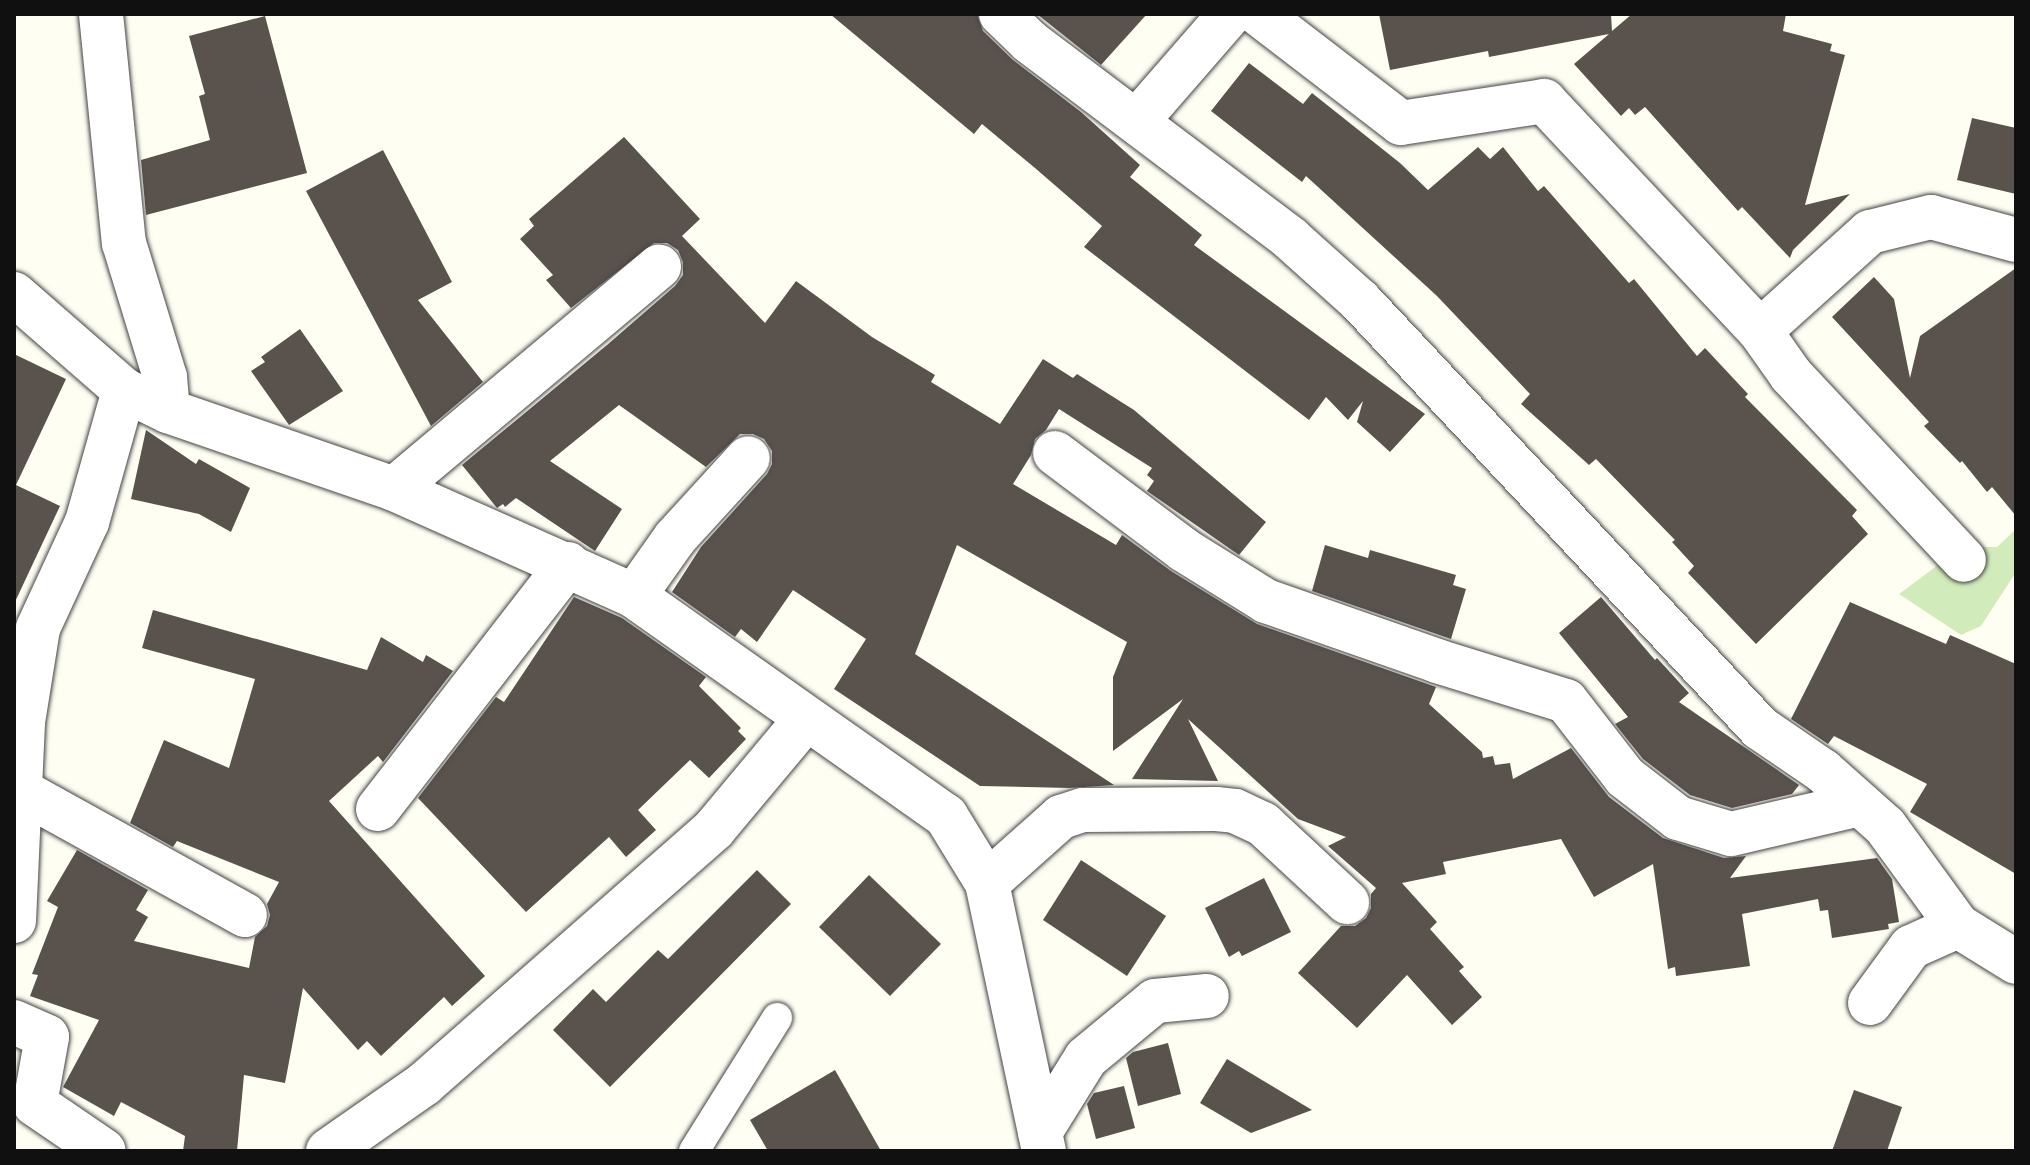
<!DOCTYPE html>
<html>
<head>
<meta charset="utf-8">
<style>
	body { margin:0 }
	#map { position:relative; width:2030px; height:1165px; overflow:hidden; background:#fffef3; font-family:"Libre Baskerville",serif }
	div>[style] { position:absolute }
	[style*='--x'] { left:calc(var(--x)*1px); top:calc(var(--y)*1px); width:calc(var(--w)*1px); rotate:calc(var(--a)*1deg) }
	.green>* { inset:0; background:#d1ecba }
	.building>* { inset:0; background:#5a524c }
	.roads { filter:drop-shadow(0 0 2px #434343) drop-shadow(0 0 2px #434343) }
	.lane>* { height:30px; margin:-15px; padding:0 15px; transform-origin:15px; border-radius:15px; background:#fff }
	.street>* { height:44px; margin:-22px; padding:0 22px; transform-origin:22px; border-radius:22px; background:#fff }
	span { translate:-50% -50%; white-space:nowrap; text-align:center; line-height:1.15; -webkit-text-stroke:8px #fff; paint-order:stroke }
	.frame { position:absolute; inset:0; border:16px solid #101010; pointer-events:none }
</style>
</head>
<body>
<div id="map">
	<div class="green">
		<i style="clip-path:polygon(2016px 529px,2016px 572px,1981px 626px,1961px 635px,1899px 594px,1938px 565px,1948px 574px,1977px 547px,1997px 547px)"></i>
	</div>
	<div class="building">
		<i style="clip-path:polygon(830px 14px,977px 14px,983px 31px,1013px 60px,1081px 112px,1140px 165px,1130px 177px,1202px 235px,1194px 245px,1425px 414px,1390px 452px,1357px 422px,1363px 401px,1348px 420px,1326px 397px,1309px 420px,1084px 247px,1102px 226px,1035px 168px,982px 124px,974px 134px)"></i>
		<i style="clip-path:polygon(1037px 14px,1147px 14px,1101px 65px)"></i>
		<i style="clip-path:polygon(1379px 14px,1611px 14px,1612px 31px,1632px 14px,1786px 14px,1783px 31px,1832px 44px,1830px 51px,1845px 55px,1805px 205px,1850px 194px,1793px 250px,1790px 258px,1742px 207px,1738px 211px,1645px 107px,1635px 115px,1629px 108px,1621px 116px,1574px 64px,1609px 34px,1489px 57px,1488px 51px,1390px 70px)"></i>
		<i style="clip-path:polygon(265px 16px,307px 173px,146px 215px,141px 160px,210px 140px,199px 96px,205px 94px,189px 36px)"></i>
		<i style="clip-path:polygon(1249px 63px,1303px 104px,1312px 93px,1400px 163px,1428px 190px,1478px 147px,1490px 159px,1503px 147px,1538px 191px,1544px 186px,1629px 283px,1634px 279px,1697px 356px,1705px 348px,1748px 394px,1745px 397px,1857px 510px,1852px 516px,1868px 534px,1756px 644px,1688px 573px,1694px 566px,1672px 542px,1675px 540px,1596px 459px,1589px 465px,1521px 404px,1530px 394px,1437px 296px,1306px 176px,1302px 182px,1211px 111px)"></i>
		<i style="clip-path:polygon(1972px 118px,2016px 128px,2016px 194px,1957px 180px)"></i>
		<i style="clip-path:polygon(624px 137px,700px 219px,682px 236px,765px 323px,796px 281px,872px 337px,935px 375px,931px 382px,1000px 424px,1043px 359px,1073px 378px,1077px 374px,1134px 410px,1266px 522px,1239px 555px,1147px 491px,1154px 481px,1147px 475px,1152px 468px,1059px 409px,1046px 430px,1035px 439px,1031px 455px,1013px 484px,1116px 545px,1122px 535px,1171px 571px,1257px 624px,1436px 687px,1429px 704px,1482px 752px,1483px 758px,1493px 756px,1495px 765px,1510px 763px,1513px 779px,1571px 748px,1609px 797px,1663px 838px,1724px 858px,1746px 856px,1730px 878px,1877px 858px,1892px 879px,1899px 922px,1888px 924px,1889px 929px,1832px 938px,1828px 910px,1820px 911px,1818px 899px,1742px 914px,1750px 966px,1676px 976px,1675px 967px,1668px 969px,1653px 864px,1594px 897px,1561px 839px,1443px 862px,1446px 874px,1402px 883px,1437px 922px,1430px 929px,1464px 967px,1459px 971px,1482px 997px,1452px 1025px,1407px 975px,1357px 1028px,1298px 973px,1341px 926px,1355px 926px,1366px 918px,1371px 908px,1371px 894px,1376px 888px,1328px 846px,1346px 837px,1298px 819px,1188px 719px,1218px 781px,1132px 779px,1183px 699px,1113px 751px,1113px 677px,1127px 642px,957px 545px,915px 654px,1114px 785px,1069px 788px,980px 786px,834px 689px,866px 639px,793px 590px,757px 642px,741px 629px,735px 637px,672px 592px,701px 547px,767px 474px,772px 464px,772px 451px,764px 439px,753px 434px,740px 434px,706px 467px,619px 405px,550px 461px,622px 509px,595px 551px,516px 498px,505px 507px,503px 504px,497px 508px,462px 465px,607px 345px,675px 286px,683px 275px,683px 262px,678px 250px,667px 243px,654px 243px,571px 308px,546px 280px,553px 275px,520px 239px,534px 226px,529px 219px)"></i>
		<i style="clip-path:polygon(383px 150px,452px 282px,418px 300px,483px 382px,431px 426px,306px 191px)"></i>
		<i style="clip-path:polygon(2016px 268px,2016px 516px,1992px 487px,1987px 492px,1962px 461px,1960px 463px,1924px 426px,1929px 422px,1832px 317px,1874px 277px,1894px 299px,1910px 378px,1920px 336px)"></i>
		<i style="clip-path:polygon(300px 329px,343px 391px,289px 425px,251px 371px,265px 362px,261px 357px)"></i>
		<i style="clip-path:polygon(14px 354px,66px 379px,16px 485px,60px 506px,14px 604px)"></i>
		<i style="clip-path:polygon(146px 430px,196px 464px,199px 459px,250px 488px,231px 532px,199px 514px,131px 499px)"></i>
		<i style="clip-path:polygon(1325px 545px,1368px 558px,1370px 550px,1456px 575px,1453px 585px,1466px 589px,1451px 639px,1312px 591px)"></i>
		<i style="clip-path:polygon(574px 597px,622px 618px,706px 677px,699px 686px,741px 728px,738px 731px,746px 739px,709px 778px,690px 760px,638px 810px,656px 830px,626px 857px,609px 837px,526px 912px,418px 798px,496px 697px,504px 702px)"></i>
		<i style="clip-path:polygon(1601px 597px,1655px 660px,1657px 658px,1689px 693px,1679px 702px,1799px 785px,1792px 794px,1732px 808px,1690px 795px,1643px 759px,1615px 724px,1628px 717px,1559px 633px)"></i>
		<i style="clip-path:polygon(1850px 602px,1946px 644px,1950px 635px,2016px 664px,2016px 874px,1910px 812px,1927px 784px,1834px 736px,1828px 744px,1791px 719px)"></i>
		<i style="clip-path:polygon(153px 610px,367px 670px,381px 637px,423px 662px,426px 655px,453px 671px,383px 762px,378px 756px,329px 801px,485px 976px,452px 1006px,444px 997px,381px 1056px,367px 1041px,358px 1050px,303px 988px,285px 1083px,244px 1075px,237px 1151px,183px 1151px,185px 1136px,121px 1102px,114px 1116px,63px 1087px,99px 1020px,30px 996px,38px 975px,32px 974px,58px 907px,47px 901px,77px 850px,148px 890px,136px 910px,148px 917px,134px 941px,249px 968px,255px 937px,267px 926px,270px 915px,267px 904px,279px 882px,177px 841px,173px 847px,130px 823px,164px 740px,229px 768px,255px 679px,142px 648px)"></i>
		<i style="clip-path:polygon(1081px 860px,1166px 916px,1127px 976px,1043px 920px)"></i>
		<i style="clip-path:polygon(757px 870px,791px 904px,610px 1087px,553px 1030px,593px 989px,606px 1002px,658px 950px,668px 959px)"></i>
		<i style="clip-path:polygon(869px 875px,941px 944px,890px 996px,819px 927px)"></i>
		<i style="clip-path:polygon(1264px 878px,1291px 932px,1242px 956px,1239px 951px,1229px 957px,1205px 908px)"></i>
		<i style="clip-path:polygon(1168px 1043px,1181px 1094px,1138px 1106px,1126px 1058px,1133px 1052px)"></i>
		<i style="clip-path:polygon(1227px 1059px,1312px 1110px,1251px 1133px,1200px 1103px)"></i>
		<i style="clip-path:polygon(835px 1070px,881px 1151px,768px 1151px,750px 1120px)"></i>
		<i style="clip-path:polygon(1124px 1086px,1135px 1128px,1096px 1139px,1087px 1104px,1094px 1093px)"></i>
		<i style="clip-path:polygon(1854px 1090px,1902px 1107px,1887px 1151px,1832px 1151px)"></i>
	</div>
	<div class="roads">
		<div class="lane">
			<i style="--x:694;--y:1151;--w:157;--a:-58"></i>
		</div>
		<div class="street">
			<i style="--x:101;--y:14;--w:230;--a:84.3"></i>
			<i style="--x:124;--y:243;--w:140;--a:73"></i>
			<i style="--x:165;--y:377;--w:34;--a:85"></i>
			<i style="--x:1001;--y:14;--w:40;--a:44"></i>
			<i style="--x:1030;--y:42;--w:327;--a:37"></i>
			<i style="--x:1291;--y:239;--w:93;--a:41.9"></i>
			<i style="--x:1360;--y:301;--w:585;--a:46.87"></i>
			<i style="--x:1760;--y:728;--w:76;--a:34.3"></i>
			<i style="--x:1823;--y:771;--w:83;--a:41.6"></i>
			<i style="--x:1885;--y:826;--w:124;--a:53.9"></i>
			<i style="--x:1958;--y:926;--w:68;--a:31.8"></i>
			<i style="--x:1259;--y:14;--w:179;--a:37.5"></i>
			<i style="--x:1401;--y:123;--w:145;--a:-8.7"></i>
			<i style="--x:1544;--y:101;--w:316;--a:46.8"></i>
			<i style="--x:1760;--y:331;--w:54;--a:54.8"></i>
			<i style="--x:1791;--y:375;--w:253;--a:46.9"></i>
			<i style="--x:1137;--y:121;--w:142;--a:-49"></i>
			<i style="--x:14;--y:294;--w:146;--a:41.1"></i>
			<i style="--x:124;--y:390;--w:49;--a:25.5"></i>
			<i style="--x:168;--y:411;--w:239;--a:19"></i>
			<i style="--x:394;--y:489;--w:263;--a:24"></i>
			<i style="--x:634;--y:596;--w:382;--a:35.2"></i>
			<i style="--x:946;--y:816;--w:79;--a:58.5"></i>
			<i style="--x:987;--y:883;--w:274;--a:78"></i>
			<i style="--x:1760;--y:331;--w:148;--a:-42"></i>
			<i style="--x:1870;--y:232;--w:63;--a:-13.8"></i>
			<i style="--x:1931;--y:217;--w:88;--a:15.1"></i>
			<i style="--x:1055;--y:453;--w:161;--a:36.9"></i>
			<i style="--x:1184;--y:550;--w:97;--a:31.9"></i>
			<i style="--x:1266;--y:601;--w:181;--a:19.3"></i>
			<i style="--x:1437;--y:661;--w:135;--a:17.2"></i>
			<i style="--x:1566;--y:701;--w:96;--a:52.2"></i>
			<i style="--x:1625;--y:777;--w:67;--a:37.7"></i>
			<i style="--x:1678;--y:818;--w:55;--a:16.8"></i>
			<i style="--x:1731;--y:834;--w:132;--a:-13.1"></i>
			<i style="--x:394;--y:489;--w:346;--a:-40"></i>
			<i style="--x:634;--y:596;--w:71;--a:-54.7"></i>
			<i style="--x:675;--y:538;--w:108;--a:-47.6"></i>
			<i style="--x:21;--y:791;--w:256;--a:29"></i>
			<i style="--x:378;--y:809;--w:310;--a:-52.2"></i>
			<i style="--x:987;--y:883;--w:99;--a:-41.7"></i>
			<i style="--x:1061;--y:817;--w:23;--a:-18"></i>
			<i style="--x:1083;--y:810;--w:133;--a:-0.4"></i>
			<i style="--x:1216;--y:809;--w:19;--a:6"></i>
			<i style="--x:1235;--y:811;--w:31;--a:25"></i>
			<i style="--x:1263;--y:824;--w:115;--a:42.9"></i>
			<i style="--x:14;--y:921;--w:199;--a:-87.4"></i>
			<i style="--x:23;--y:722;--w:95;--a:-80.9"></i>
			<i style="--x:38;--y:628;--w:117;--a:-65.2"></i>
			<i style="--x:87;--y:522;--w:137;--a:-74.3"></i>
			<i style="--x:1870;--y:1003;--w:69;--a:-53.8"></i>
			<i style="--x:1911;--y:947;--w:51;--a:-24.1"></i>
			<i style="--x:14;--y:1022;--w:36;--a:24"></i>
			<i style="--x:47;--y:1037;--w:68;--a:100.2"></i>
			<i style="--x:35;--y:1104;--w:83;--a:34.3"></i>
			<i style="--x:1040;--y:1132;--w:87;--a:-58.1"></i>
			<i style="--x:1086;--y:1058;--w:89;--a:-39.6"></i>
			<i style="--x:1155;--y:1001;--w:52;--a:-5.5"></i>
			<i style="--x:328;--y:1151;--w:117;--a:-34.9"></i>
			<i style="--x:424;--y:1084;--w:386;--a:-41.3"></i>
			<i style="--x:714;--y:829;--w:143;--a:-50.1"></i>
		</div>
	</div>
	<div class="frame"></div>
</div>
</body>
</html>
